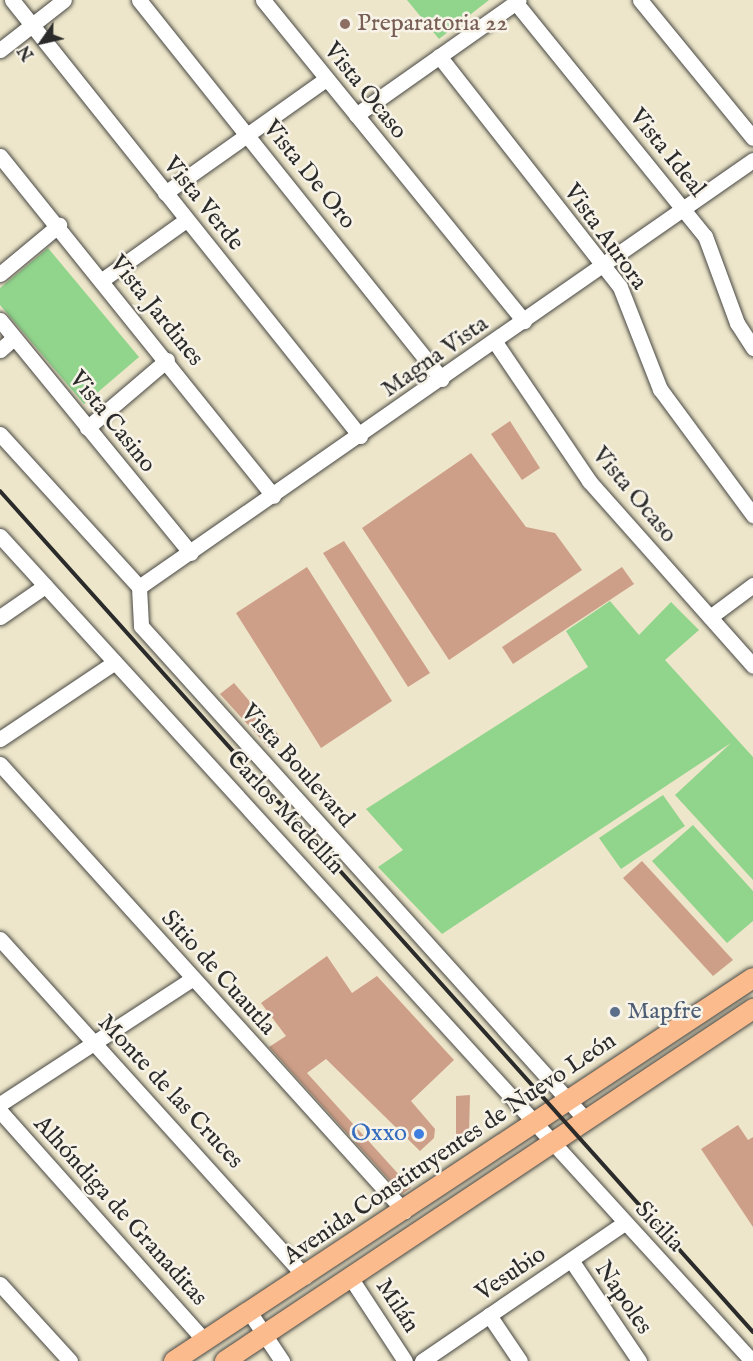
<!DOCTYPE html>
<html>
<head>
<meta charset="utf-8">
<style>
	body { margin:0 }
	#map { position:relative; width:753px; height:1361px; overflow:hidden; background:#ede6ca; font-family:"IM FELL English",serif }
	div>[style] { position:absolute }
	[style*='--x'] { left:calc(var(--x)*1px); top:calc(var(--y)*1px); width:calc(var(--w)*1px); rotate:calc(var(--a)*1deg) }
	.green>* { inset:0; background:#91d48c }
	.building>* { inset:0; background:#ce9f88 }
	.roads { filter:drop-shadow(0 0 2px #484743) drop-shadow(0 0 2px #484743) }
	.minor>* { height:15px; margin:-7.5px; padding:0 7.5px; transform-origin:7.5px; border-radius:7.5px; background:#fff }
	.major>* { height:20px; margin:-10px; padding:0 10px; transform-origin:10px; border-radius:10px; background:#fbbb8d }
	.rail>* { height:4px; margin:-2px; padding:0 2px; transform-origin:2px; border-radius:2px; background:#2b2b2b }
	.dots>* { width:16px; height:16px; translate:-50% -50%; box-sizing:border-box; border:3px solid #f7f3e8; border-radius:50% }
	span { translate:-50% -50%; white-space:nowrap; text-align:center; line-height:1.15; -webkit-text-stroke:5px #f7f3e8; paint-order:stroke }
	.education-label { font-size:24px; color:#785e54 }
	.left { translate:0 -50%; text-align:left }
	.street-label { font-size:24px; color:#2b2b2b }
	.service-label { font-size:24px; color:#4e5e75 }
	.shop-label { font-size:24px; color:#366cbe }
	.right { translate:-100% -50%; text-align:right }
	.north { position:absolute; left:12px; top:12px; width:60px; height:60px; -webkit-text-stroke:4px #f7f3e8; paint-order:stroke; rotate:236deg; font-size:16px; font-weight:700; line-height:24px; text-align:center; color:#2b2b2b }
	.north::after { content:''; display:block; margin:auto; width:21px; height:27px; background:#2b2b2b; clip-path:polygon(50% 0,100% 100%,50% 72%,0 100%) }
</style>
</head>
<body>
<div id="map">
	<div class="green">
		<i style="clip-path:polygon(407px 0,489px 0,439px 39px)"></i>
		<i style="clip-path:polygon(48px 248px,139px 357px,84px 404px,0 305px,0 288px)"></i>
		<i style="clip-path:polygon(610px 601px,639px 635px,671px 602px,699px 630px,665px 660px,753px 757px,753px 880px,675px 795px,731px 743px,442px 934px,378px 867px,403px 850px,366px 809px,588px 667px,566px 631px)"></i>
		<i style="clip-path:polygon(663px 795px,685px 826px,621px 869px,599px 838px)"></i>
		<i style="clip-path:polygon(693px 825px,753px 891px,753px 921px,727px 943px,652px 861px)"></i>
	</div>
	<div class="building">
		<i style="clip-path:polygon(510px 421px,540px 468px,522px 480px,491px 434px)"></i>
		<i style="clip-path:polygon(471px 453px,526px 527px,555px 533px,582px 570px,449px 660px,362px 528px)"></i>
		<i style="clip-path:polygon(344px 541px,430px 673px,408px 687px,323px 553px)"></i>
		<i style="clip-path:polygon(307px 567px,392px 701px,321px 748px,236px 613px)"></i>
		<i style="clip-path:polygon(622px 567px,634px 584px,513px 664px,502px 647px)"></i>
		<i style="clip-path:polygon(234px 683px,282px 739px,269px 748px,220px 694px)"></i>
		<i style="clip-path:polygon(642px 861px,733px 960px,713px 976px,623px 878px)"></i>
		<i style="clip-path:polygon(327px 956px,352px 993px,377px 976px,454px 1060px,411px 1101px,435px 1129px,434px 1138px,420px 1151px,326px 1059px,307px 1073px,411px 1188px,402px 1194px,269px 1047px,286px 1036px,261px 1003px)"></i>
		<i style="clip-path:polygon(470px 1095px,469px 1135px,456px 1135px,456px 1096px)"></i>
		<i style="clip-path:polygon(738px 1125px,748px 1140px,753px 1137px,753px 1227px,701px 1149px)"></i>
	</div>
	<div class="roads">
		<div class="minor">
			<i style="--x:12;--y:0;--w:558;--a:51.4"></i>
			<i style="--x:139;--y:0;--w:485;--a:51.4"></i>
			<i style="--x:263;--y:0;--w:414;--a:50.9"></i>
			<i style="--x:640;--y:0;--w:178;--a:50.7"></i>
			<i style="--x:516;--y:3;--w:300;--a:51"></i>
			<i style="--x:705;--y:236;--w:93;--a:69.8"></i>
			<i style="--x:737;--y:323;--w:30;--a:57"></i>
			<i style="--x:0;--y:50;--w:81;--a:-38"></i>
			<i style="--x:439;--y:56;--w:293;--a:51.9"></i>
			<i style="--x:620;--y:287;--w:110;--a:68.6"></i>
			<i style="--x:660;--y:389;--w:157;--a:53.6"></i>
			<i style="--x:356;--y:115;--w:199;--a:-35.2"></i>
			<i style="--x:0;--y:156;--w:436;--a:51.2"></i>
			<i style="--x:165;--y:193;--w:197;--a:-35.3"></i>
			<i style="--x:0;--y:274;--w:77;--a:-39.7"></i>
			<i style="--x:102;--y:280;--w:103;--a:-35.5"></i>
			<i style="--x:0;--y:320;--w:301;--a:50.7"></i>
			<i style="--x:495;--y:342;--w:168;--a:55.9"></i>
			<i style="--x:589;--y:481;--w:247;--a:48.4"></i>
			<i style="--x:0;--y:350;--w:18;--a:-41"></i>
			<i style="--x:87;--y:428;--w:105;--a:-40.4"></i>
			<i style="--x:0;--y:434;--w:207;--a:47.7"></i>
			<i style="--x:139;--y:587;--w:39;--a:87"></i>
			<i style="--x:141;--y:626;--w:665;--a:47.99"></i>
			<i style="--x:0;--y:536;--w:1116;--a:47.65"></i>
			<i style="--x:139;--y:587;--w:748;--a:-34.82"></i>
			<i style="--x:0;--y:617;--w:55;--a:-34.6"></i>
			<i style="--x:710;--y:617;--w:54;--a:-36.7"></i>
			<i style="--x:0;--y:739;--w:138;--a:-33.8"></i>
			<i style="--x:0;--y:764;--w:603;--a:47.89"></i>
			<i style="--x:0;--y:939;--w:455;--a:47.9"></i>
			<i style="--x:0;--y:1104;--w:229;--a:-33.1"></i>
			<i style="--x:0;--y:1111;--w:308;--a:48.3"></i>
			<i style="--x:571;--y:1260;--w:122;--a:56"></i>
			<i style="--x:350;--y:1277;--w:100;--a:56.8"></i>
			<i style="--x:0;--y:1284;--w:104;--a:47.7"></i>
			<i style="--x:250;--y:1313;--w:58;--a:56.3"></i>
			<i style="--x:489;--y:1315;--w:55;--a:56"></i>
			<i style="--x:422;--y:1361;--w:245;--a:-34.3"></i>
		</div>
		<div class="major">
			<i style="--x:174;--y:1361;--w:694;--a:-33.48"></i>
			<i style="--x:225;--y:1361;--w:635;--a:-33.69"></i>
		</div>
	</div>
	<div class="rail">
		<i style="--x:0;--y:491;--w:1129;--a:48.16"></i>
	</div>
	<div class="dots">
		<i style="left:345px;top:24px;background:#8d6e63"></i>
		<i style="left:615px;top:1012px;background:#5c6f8a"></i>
		<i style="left:419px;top:1134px;background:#3f7fe0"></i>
	</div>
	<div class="education-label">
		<span class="left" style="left:357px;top:24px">Preparatoria 22</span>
	</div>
	<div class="street-label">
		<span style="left:365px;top:91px;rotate:51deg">Vista Ocaso</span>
		<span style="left:667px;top:153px;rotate:51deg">Vista Ideal</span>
		<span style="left:309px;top:175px;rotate:51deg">Vista De Oro</span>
		<span style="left:203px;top:204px;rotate:51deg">Vista Verde</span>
		<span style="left:605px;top:237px;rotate:54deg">Vista Aurora</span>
		<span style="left:156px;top:311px;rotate:51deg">Vista Jardines</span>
		<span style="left:435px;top:357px;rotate:-35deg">Magna Vista</span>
		<span style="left:112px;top:422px;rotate:51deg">Vista Casino</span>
		<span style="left:634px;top:495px;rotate:50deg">Vista Ocaso</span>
		<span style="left:297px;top:766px;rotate:48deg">Vista Boulevard</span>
		<span style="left:285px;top:813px;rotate:47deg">Carlos Medellín</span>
		<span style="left:218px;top:973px;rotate:48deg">Sitio de Cuautla</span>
		<span style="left:170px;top:1092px;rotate:47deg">Monte de las Cruces</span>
		<span style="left:450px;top:1149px;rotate:-34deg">Avenida Constituyentes de Nuevo León</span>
		<span style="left:120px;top:1211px;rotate:48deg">Alhóndiga de Granaditas</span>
		<span style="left:659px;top:1227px;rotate:47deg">Sicilia</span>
		<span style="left:511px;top:1274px;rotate:-34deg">Vesubio</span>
		<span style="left:623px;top:1298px;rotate:56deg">Napoles</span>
		<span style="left:397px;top:1306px;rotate:57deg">Milán</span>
	</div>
	<div class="service-label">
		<span class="left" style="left:627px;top:1012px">Mapfre</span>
	</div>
	<div class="shop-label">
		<span class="right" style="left:407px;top:1134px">Oxxo</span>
	</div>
	<div class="north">N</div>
</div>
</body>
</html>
